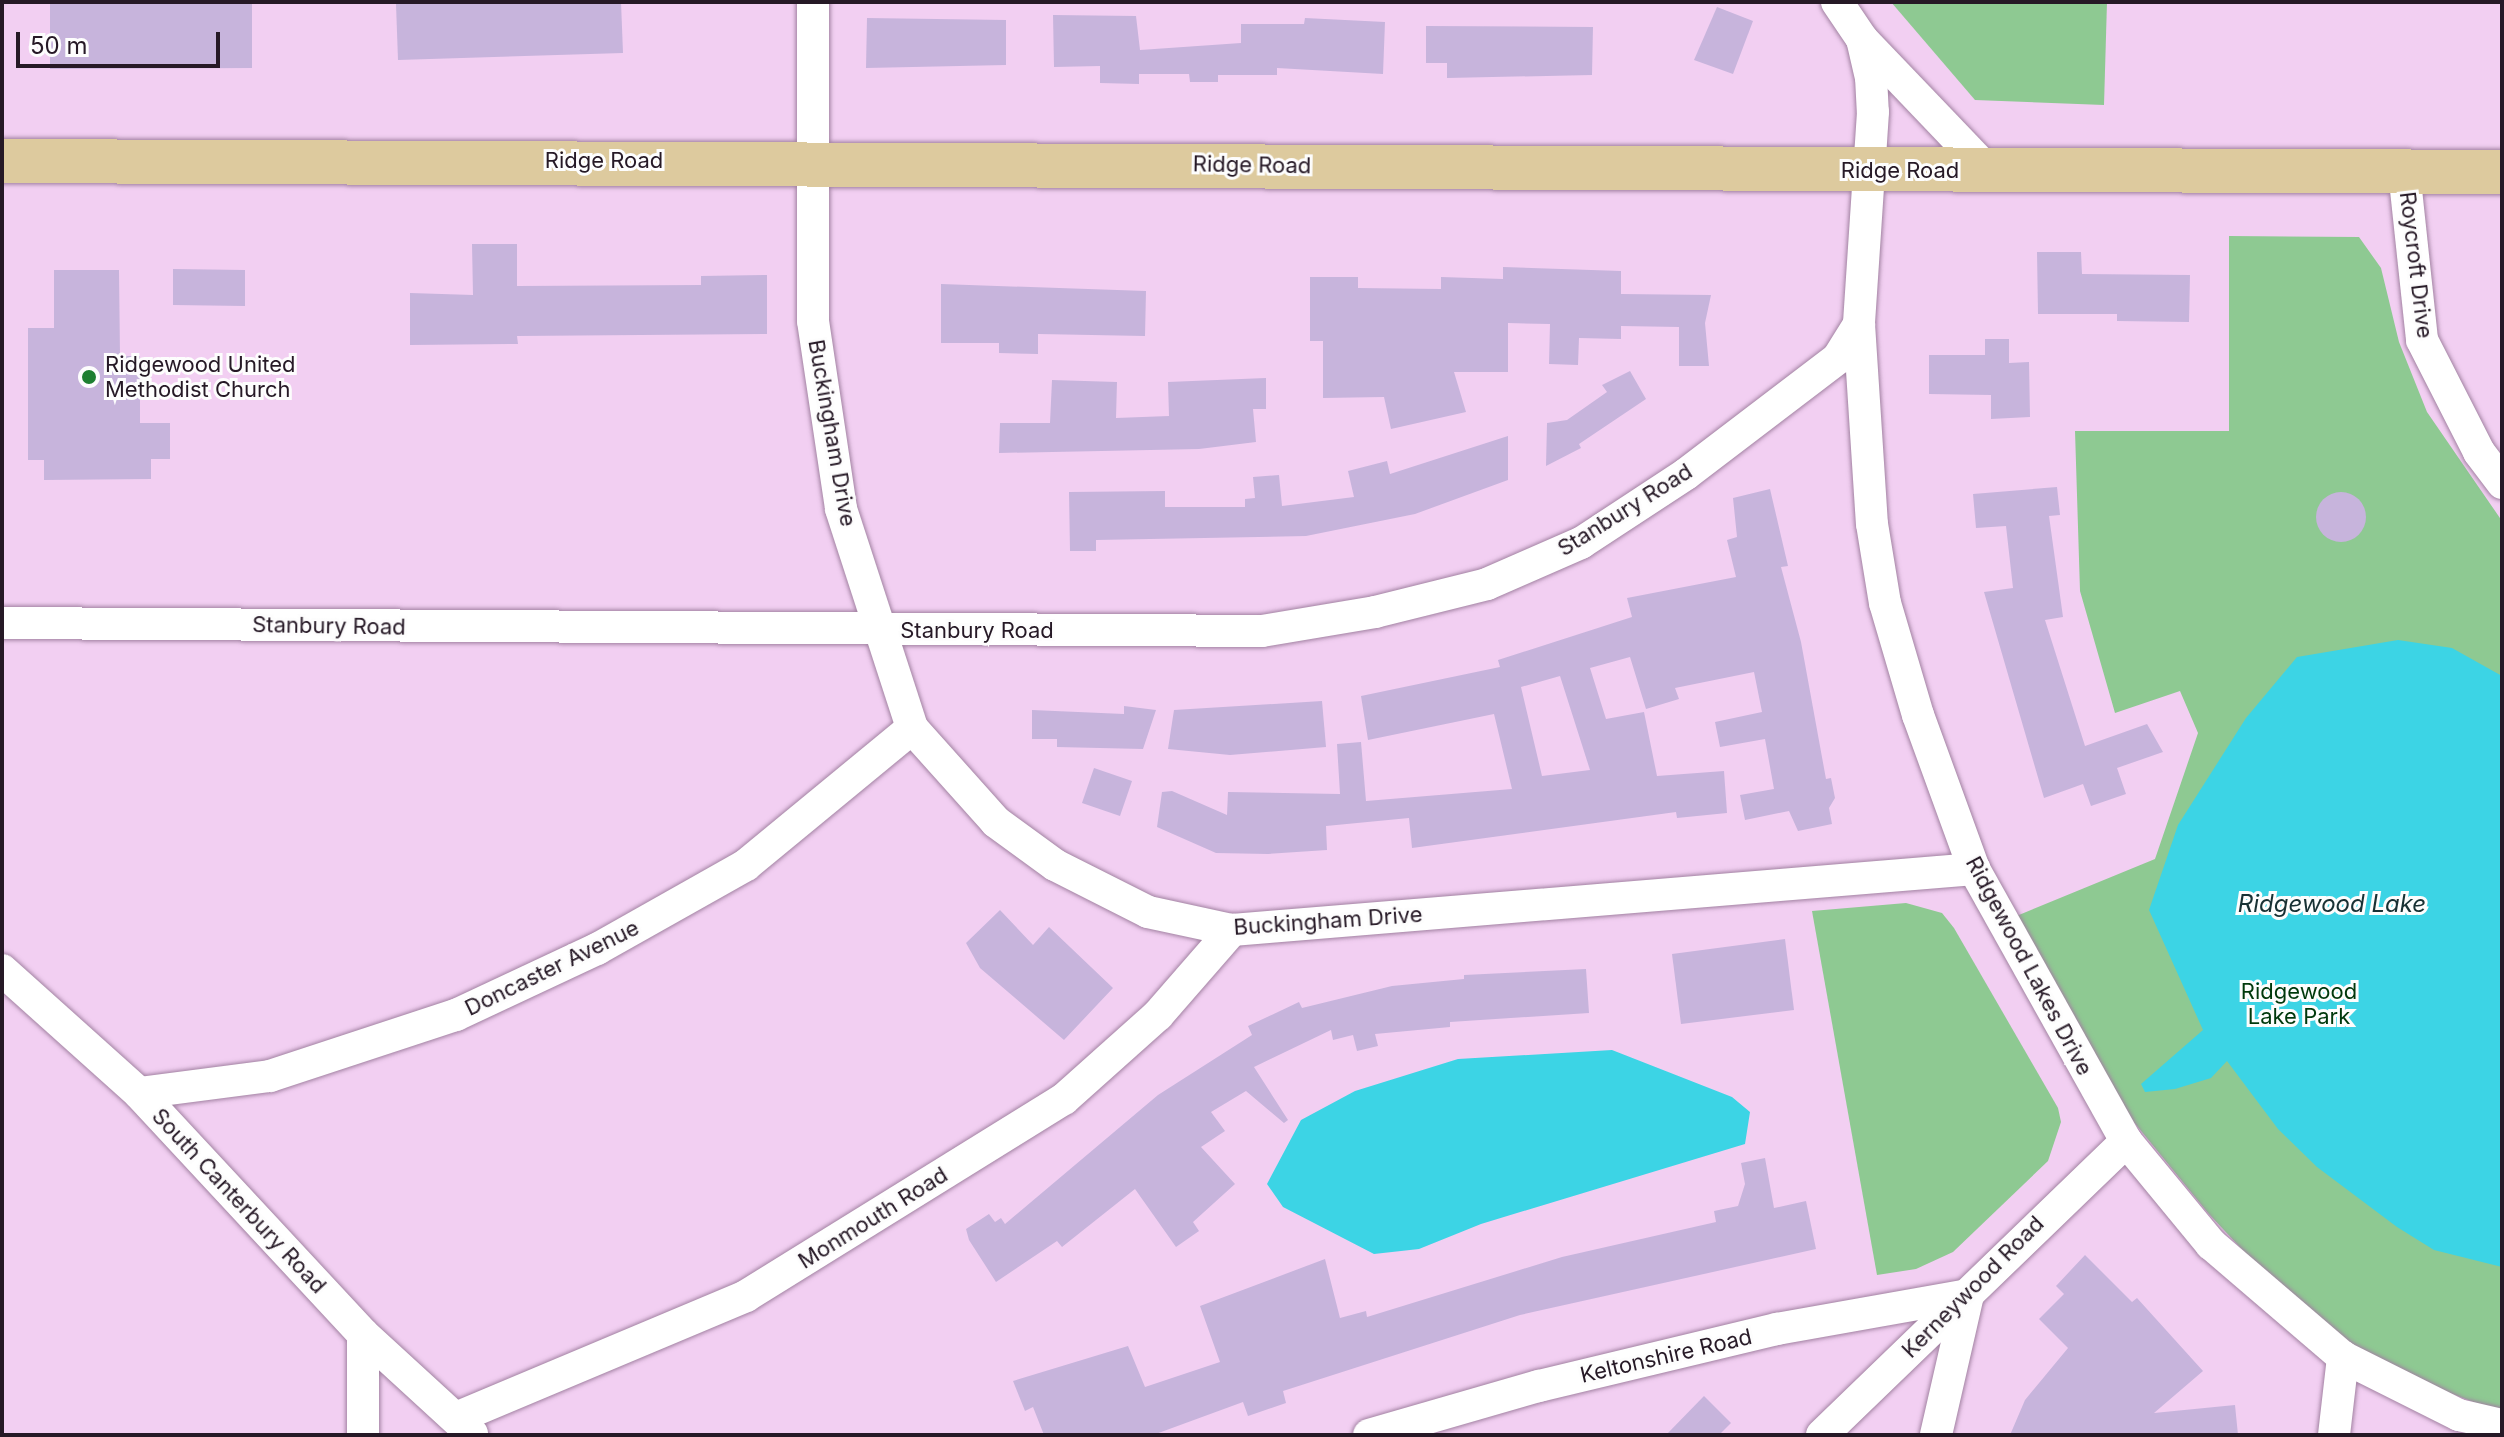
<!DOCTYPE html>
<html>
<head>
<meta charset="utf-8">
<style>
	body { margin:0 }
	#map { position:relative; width:2504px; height:1437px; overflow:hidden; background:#f2cff2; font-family:Inter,sans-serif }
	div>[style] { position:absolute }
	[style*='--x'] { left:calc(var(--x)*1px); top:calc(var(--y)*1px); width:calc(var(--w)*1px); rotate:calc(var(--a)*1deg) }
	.green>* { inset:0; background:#8ec992 }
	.water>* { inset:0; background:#3cd4e5 }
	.building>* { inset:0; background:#c7b4dc }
	.round { border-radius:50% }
	.roads { filter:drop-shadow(0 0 2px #a282a2) drop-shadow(0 0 2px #a282a2) }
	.minor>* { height:32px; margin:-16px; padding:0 16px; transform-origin:16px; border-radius:16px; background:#fff }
	.primary>* { height:44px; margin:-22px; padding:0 22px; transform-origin:22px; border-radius:22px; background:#ddca9e }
	.dots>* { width:22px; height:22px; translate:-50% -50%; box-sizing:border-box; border:4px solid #fdfdfd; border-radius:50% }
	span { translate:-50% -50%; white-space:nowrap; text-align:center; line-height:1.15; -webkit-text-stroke:6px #fdfdfd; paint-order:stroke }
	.street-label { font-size:22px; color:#261926 }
	.poi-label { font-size:22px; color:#261926 }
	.left { translate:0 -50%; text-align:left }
	.park-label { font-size:22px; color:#00390c }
	.water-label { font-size:24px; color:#183134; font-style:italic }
	.frame { position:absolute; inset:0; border:4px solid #261926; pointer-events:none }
	.scale { position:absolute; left:16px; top:32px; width:204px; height:36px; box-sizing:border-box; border:4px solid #261926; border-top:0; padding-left:10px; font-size:24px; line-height:28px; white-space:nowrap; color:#261926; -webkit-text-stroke:6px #fdfdfd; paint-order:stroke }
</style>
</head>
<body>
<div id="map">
	<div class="green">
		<i style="clip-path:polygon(1891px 2px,2107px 2px,2104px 105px,1975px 100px)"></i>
		<i style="clip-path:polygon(2229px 236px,2359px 237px,2381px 268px,2399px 342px,2427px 412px,2502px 521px,2502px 1413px,2411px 1378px,2351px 1345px,2280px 1290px,2208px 1213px,2133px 1121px,2014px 917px,2155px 859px,2198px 733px,2180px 691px,2115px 713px,2080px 591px,2075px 431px,2229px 431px)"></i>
		<i style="clip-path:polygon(1906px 903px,1942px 913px,1954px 928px,2058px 1108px,2061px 1122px,2048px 1161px,1953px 1252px,1916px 1269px,1877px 1275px,1812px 911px)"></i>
	</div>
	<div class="water">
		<i style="clip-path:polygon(2398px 640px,2452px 648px,2502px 676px,2502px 1267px,2434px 1250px,2397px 1227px,2317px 1167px,2278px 1129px,2227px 1061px,2211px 1078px,2175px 1089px,2145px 1092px,2141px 1084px,2203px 1030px,2149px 910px,2178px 825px,2246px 718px,2297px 657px)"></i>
		<i style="clip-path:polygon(1612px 1050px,1732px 1097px,1750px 1112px,1745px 1144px,1481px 1224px,1419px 1249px,1374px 1254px,1283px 1207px,1267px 1184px,1301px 1120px,1355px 1091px,1458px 1059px)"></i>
	</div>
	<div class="building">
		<i style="clip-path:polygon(50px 2px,252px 2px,252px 68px,50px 69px)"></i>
		<i style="clip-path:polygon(621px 2px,623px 53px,398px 60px,396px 4px)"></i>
		<i style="clip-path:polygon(1717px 7px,1753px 21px,1733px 74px,1694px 60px)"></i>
		<i style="clip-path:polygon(1053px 15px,1136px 16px,1140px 50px,1241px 43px,1241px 24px,1304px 24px,1305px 18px,1385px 22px,1383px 74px,1277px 68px,1277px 75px,1218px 75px,1218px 82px,1190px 82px,1189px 74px,1139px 74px,1139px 84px,1100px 83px,1100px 66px,1054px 67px)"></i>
		<i style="clip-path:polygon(867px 18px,1006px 20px,1006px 65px,866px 68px)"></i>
		<i style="clip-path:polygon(1426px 26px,1593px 27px,1592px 75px,1447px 78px,1447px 63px,1426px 63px)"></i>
		<i style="clip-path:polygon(472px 244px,517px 244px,517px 286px,701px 285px,701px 276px,767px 275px,767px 334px,517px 336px,518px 344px,410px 345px,410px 293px,473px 295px)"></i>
		<i style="clip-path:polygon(2037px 252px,2081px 252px,2082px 274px,2190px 275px,2189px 322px,2117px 321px,2117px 314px,2038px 314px)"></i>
		<i style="clip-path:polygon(1503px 267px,1621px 271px,1621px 294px,1711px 295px,1705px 323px,1709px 366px,1679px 366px,1679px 327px,1621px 326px,1621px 339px,1579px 338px,1578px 365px,1549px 364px,1550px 324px,1508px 323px,1508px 372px,1454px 372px,1466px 412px,1391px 429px,1384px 397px,1323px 398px,1323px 341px,1310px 341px,1310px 277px,1358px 277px,1358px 288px,1441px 289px,1441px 277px,1503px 279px)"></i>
		<i style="clip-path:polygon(173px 269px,245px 270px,245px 306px,173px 305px)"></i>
		<i style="clip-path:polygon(54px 270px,119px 270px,120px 356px,140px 356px,140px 423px,170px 423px,170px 459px,151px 459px,151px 479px,44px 480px,44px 460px,28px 460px,28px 328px,54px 328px)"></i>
		<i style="clip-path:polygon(941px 284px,1146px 291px,1145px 336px,1038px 334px,1038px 354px,999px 353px,999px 343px,941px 343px)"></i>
		<i style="clip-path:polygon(1985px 339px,2009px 339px,2009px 363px,2029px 362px,2030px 417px,1991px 419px,1991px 395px,1929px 394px,1929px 355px,1985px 355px)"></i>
		<i style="clip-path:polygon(1630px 371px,1646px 399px,1579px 444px,1581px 448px,1546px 466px,1547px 423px,1567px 420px,1607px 392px,1602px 385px)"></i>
		<i style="clip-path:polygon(1266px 378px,1266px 409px,1253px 409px,1256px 442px,1199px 449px,999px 453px,1000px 423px,1050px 423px,1052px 380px,1117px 382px,1116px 418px,1169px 416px,1168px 382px)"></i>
		<i style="clip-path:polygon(1508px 436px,1508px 480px,1415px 514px,1306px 536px,1096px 540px,1096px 551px,1070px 551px,1069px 492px,1165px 491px,1165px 507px,1245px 507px,1245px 499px,1255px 498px,1253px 477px,1279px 475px,1282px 506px,1354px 497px,1348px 471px,1387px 461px,1390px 474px)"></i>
		<i style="clip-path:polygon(2057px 487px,2060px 515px,2049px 516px,2063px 617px,2045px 620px,2085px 746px,2147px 724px,2163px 752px,2117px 768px,2126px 794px,2091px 806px,2083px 784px,2044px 798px,1984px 592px,2013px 588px,2006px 526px,1976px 528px,1973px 494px)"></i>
		<i style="clip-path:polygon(evenodd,1770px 489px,1788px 566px,1781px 567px,1801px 642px,1826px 779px,1831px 778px,1835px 798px,1829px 808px,1832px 824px,1798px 831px,1789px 811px,1745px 820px,1740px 795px,1774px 789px,1765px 739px,1720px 747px,1715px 722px,1762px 712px,1754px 672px,1675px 688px,1679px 699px,1646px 709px,1630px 657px,1590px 668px,1606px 719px,1644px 712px,1657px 776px,1724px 771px,1727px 813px,1677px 818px,1676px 812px,1412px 848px,1409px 818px,1326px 826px,1327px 850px,1268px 854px,1216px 853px,1157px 827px,1162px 792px,1172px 791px,1227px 815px,1228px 792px,1340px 794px,1337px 744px,1361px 742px,1366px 801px,1512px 789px,1494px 714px,1368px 740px,1361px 696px,1500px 667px,1498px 660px,1632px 617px,1627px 598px,1736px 577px,1727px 540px,1737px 537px,1733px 498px,1770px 489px,1560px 676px,1590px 770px,1542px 776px,1521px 687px,1560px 676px)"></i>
		<i class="round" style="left:2316px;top:492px;width:50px;height:50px"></i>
		<i style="clip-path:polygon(1322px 701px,1326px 747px,1230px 755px,1168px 749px,1174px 710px)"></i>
		<i style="clip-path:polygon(1124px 706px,1156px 710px,1143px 749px,1057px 747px,1057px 739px,1032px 739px,1032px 710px,1124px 714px)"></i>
		<i style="clip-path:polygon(1094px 768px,1132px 781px,1120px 816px,1082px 803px)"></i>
		<i style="clip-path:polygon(1000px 910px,1033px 945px,1049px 927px,1113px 988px,1064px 1040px,980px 968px,966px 943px)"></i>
		<i style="clip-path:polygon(1785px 939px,1794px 1010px,1681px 1024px,1672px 954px)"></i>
		<i style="clip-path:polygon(1586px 969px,1589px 1013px,1450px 1022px,1450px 1027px,1375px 1034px,1378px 1046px,1357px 1051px,1353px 1035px,1333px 1040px,1331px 1030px,1254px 1067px,1288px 1120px,1284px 1123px,1246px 1091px,1211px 1112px,1225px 1131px,1201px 1147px,1235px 1184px,1193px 1222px,1199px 1231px,1176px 1247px,1135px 1189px,1062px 1247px,1057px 1241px,996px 1282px,969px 1240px,966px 1229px,989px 1214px,995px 1222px,1001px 1218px,1005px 1224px,1158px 1095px,1252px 1035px,1248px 1026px,1299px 1002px,1302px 1008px,1392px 986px,1464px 979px,1464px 975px)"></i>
		<i style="clip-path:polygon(1765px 1158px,1774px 1208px,1806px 1201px,1816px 1249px,1520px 1315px,1283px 1391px,1286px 1403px,1248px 1416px,1243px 1402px,1153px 1435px,1044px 1435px,1033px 1407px,1025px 1411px,1013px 1381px,1128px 1346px,1145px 1387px,1220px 1362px,1200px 1306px,1325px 1259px,1340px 1318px,1366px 1311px,1367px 1317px,1562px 1257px,1716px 1222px,1714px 1211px,1738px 1206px,1745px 1184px,1741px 1163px)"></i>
		<i style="clip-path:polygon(2085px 1255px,2132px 1302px,2137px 1298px,2203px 1371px,2154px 1413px,2235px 1405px,2238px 1435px,2010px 1435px,2025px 1400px,2068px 1348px,2039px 1319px,2064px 1294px,2056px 1286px)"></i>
		<i style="clip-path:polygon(1704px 1396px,1731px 1423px,1719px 1435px,1666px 1435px)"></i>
	</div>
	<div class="roads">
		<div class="minor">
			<i style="--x:813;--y:2;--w:319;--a:90"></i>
			<i style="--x:813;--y:321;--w:190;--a:81.5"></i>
			<i style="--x:841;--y:509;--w:230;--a:72"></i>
			<i style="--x:912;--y:728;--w:126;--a:48.2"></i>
			<i style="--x:996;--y:822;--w:73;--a:36.1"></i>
			<i style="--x:1055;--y:865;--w:104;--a:26.8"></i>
			<i style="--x:1148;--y:912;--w:86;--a:12.1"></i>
			<i style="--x:1232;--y:930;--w:745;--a:-4.7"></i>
			<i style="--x:1837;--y:2;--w:45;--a:56"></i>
			<i style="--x:1862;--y:39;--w:39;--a:77"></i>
			<i style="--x:1871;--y:77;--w:35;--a:87"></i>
			<i style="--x:1873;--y:112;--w:212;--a:93.8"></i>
			<i style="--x:1859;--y:324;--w:200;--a:86.3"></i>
			<i style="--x:1872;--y:524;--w:80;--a:80.7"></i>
			<i style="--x:1885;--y:603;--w:117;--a:73.6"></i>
			<i style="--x:1918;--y:715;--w:164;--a:70"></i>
			<i style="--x:1974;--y:869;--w:312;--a:60.8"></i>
			<i style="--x:2126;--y:1141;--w:134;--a:50.5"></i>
			<i style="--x:2211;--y:1244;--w:174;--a:40.6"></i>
			<i style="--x:2343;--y:1357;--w:130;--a:26.6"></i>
			<i style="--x:2459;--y:1415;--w:44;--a:13.1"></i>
			<i style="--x:1862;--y:39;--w:182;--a:46.3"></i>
			<i style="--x:2404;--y:171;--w:170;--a:83.9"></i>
			<i style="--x:2422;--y:340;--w:126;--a:63"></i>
			<i style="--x:2479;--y:452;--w:39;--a:53"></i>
			<i style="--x:2;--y:623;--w:1260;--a:0.36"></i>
			<i style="--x:1262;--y:631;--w:115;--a:-9.5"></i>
			<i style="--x:1375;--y:612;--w:115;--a:-14"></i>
			<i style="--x:1487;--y:584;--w:103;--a:-23.6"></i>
			<i style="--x:1581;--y:543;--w:126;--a:-33.3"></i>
			<i style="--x:1686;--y:474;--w:191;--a:-37.3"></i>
			<i style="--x:1838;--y:358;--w:40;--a:-58"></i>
			<i style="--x:2;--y:970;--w:184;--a:41.9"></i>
			<i style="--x:139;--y:1093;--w:329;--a:47.1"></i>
			<i style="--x:363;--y:1334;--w:148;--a:42.5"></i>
			<i style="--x:139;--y:1093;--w:132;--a:-7.4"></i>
			<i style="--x:270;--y:1076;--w:196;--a:-18.2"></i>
			<i style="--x:456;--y:1015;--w:156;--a:-25.1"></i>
			<i style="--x:597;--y:949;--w:171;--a:-29.4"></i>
			<i style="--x:746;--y:865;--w:215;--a:-39.5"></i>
			<i style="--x:363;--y:1334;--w:101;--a:90"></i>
			<i style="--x:456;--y:1418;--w:315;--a:-22.8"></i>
			<i style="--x:746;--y:1296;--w:374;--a:-31.8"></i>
			<i style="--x:1064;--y:1099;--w:126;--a:-41.8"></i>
			<i style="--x:1158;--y:1015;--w:113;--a:-49"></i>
			<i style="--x:1369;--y:1435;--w:177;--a:-16.1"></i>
			<i style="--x:1539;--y:1386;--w:245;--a:-13.5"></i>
			<i style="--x:1777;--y:1329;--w:194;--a:-10.1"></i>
			<i style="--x:1968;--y:1295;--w:144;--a:102.9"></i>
			<i style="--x:1822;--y:1435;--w:423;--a:-44"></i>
			<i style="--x:2334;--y:1435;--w:79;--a:-83.4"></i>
		</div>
		<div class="primary">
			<i style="--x:2;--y:161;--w:2500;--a:0.25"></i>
		</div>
	</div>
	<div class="dots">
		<i style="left:89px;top:377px;background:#1e7f31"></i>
	</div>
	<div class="street-label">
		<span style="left:604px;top:161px">Ridge Road</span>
		<span style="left:1252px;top:165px;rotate:1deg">Ridge Road</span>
		<span style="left:1900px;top:171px">Ridge Road</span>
		<span style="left:2416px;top:265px;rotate:83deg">Roycroft Drive</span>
		<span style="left:832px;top:433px;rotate:80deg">Buckingham Drive</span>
		<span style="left:1625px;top:510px;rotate:-32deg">Stanbury Road</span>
		<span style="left:329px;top:626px;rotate:1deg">Stanbury Road</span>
		<span style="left:977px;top:631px">Stanbury Road</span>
		<span style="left:1328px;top:921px;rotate:-4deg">Buckingham Drive</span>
		<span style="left:2029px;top:966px;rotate:62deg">Ridgewood Lakes Drive</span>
		<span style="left:552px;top:968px;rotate:-26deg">Doncaster Avenue</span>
		<span style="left:239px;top:1201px;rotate:47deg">South Canterbury Road</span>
		<span style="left:873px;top:1218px;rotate:-32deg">Monmouth Road</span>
		<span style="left:1973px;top:1287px;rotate:-45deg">Kerneywood Road</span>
		<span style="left:1666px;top:1356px;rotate:-13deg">Keltonshire Road</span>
	</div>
	<div class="poi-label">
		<span class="left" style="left:105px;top:377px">Ridgewood United<br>Methodist Church</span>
	</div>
	<div class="park-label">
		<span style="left:2299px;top:1004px">Ridgewood<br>Lake Park</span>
	</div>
	<div class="water-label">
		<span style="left:2332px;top:904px">Ridgewood Lake</span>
	</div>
	<div class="frame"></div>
	<div class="scale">50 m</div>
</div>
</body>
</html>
